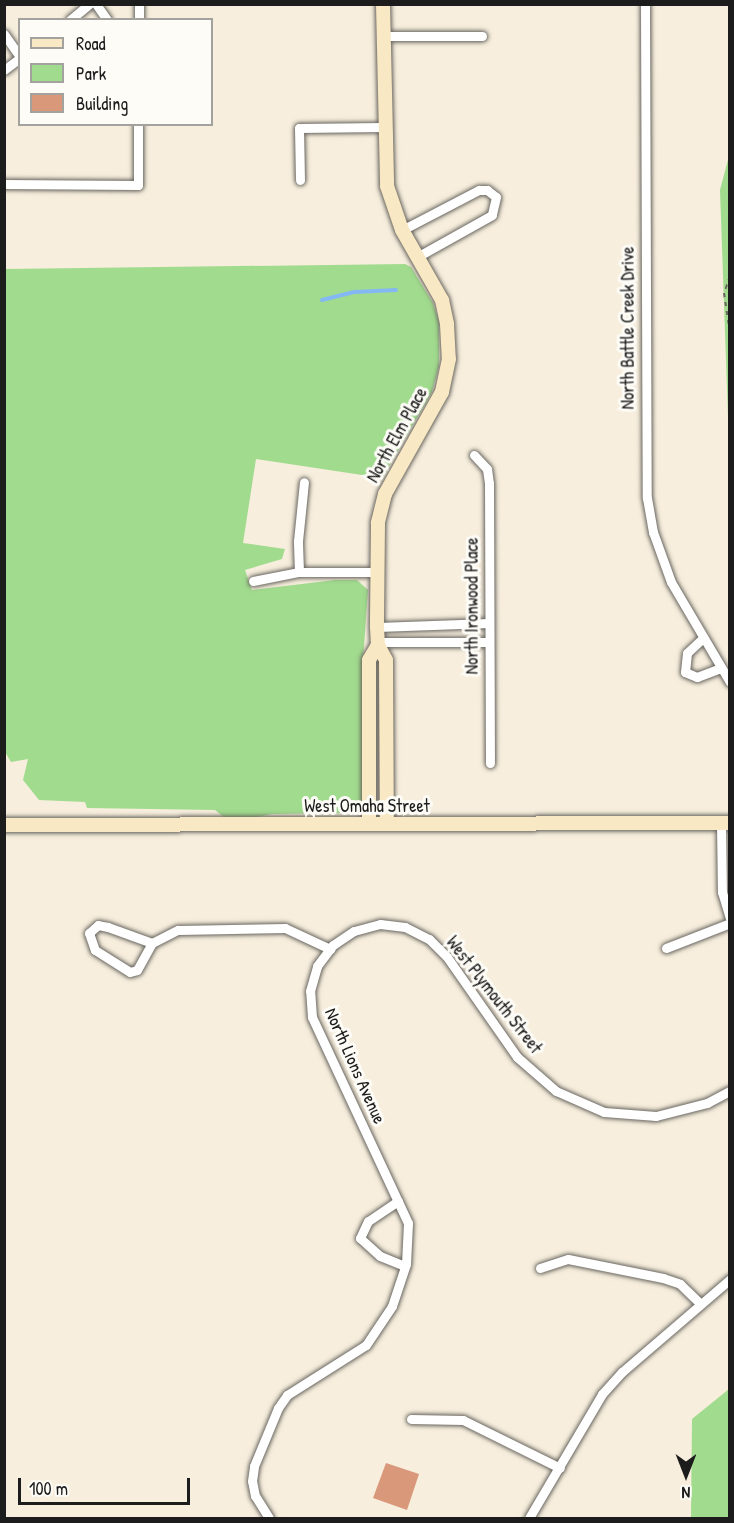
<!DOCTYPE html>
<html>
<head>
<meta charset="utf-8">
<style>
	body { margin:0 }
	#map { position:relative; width:734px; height:1523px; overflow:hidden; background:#f7eedd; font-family:"Patrick Hand",sans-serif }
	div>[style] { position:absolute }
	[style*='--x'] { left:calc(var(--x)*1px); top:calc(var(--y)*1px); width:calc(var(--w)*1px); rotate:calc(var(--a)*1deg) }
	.green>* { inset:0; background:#a1db8e }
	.stream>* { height:4px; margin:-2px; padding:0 2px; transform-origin:2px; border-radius:2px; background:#84b8f2 }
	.building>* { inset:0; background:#da987b }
	.path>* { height:2px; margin-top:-1px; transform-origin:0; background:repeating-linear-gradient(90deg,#696660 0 4.5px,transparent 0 9px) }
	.roads { filter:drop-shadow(0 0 2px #696660) drop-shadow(0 0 2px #696660) }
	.street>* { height:9px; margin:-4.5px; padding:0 4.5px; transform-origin:4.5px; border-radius:4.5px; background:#fff }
	.secondary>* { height:14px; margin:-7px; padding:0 7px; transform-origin:7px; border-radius:7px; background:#f8e8c3 }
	span { translate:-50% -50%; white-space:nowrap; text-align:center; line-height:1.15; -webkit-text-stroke:6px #fdfcf7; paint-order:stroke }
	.street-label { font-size:18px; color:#1c1c1c }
	.frame { position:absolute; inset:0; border:6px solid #1c1c1c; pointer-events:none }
	.legend { position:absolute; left:18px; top:18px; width:195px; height:108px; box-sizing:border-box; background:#fdfcf7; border:2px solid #a3a29f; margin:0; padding:8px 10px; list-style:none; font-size:18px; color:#1c1c1c }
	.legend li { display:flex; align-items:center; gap:12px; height:30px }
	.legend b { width:30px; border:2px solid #a3a29f }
	.north { position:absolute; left:656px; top:1445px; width:60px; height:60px; -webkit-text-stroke:4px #fdfcf7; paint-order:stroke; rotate:180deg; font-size:16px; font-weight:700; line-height:24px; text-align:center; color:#1c1c1c }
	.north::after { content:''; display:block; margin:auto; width:21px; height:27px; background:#1c1c1c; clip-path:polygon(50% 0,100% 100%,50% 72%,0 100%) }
	.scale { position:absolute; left:18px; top:1478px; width:172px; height:27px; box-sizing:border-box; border:3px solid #1c1c1c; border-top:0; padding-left:8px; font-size:18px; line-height:21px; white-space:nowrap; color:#1c1c1c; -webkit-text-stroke:4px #fdfcf7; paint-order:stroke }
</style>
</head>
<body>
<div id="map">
	<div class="green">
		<i style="clip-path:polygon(729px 156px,729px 445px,720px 190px)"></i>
		<i style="clip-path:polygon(405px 264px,411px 267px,433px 303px,439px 322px,439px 366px,432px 392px,382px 478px,256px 459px,243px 543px,285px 549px,282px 559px,245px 570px,252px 590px,335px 580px,357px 580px,368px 590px,363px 660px,362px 804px,347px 813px,272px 814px,246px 819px,225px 818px,215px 810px,87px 808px,85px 802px,39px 800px,23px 780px,28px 759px,11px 762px,5px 752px,5px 269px)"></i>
		<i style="clip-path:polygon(729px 1389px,729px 1518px,691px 1518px,692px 1419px)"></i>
	</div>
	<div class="stream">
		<i style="--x:322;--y:300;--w:34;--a:-14"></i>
		<i style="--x:355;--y:292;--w:41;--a:-2.8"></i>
	</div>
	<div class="building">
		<i style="clip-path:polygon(386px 1463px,419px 1474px,407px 1510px,373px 1498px)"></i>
	</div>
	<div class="path">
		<i style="--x:729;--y:194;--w:6;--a:81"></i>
		<i style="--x:730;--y:276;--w:18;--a:109"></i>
		<i style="--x:724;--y:293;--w:40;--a:81.5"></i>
	</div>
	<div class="roads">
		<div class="street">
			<i style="--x:96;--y:4;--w:19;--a:55"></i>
			<i style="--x:139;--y:4;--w:16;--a:90"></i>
			<i style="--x:645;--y:4;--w:494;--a:89.8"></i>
			<i style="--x:647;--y:498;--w:35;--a:80"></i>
			<i style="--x:653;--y:532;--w:53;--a:70.2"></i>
			<i style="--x:671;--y:582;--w:116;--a:59.5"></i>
			<i style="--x:70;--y:20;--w:25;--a:-40"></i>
			<i style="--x:4;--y:34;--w:28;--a:55"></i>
			<i style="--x:383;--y:36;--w:99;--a:0"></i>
			<i style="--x:4;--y:70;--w:20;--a:-37"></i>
			<i style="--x:300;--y:180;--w:52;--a:-91.1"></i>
			<i style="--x:299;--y:128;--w:84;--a:-0.7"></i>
			<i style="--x:4;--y:184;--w:134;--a:0.4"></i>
			<i style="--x:138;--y:185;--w:61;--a:-90"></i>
			<i style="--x:402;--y:230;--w:87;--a:-27.5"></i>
			<i style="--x:479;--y:190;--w:8;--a:0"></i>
			<i style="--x:487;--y:190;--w:11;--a:38"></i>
			<i style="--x:496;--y:197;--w:18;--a:103"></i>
			<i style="--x:492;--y:215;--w:86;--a:150.8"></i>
			<i style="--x:474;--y:455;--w:19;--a:47"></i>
			<i style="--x:487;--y:469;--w:14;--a:82"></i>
			<i style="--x:489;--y:483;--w:280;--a:89.8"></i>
			<i style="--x:299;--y:572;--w:31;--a:-92"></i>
			<i style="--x:298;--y:541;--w:59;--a:-84.2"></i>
			<i style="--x:253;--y:581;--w:47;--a:-11.1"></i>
			<i style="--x:299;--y:572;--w:78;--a:0"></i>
			<i style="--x:377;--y:627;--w:112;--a:-2"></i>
			<i style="--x:703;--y:638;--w:22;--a:137"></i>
			<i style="--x:687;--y:653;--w:19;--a:96"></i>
			<i style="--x:685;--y:672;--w:13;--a:23"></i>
			<i style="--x:697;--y:677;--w:26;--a:-21"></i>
			<i style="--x:378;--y:642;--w:111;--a:0"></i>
			<i style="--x:721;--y:823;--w:69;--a:89.2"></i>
			<i style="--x:722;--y:892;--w:27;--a:73"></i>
			<i style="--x:152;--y:943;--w:47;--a:-160"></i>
			<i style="--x:108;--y:927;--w:10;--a:-169"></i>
			<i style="--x:98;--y:925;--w:12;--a:138"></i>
			<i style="--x:89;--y:933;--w:18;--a:71"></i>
			<i style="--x:95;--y:950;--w:41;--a:32.2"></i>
			<i style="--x:130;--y:972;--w:7;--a:-16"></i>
			<i style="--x:137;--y:970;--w:31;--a:-61"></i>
			<i style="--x:152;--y:943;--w:29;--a:-27"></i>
			<i style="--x:178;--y:930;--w:107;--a:-1.1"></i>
			<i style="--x:285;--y:928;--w:50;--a:25"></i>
			<i style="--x:666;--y:948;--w:69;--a:-21.3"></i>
			<i style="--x:398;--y:1201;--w:36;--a:146"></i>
			<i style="--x:368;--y:1221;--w:19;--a:115"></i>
			<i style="--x:360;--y:1238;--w:27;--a:42"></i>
			<i style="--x:380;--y:1256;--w:27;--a:22"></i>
			<i style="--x:540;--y:1268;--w:29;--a:-18"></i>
			<i style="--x:568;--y:1259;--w:97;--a:11.3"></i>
			<i style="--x:663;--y:1278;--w:18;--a:19"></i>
			<i style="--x:680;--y:1284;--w:28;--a:44"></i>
			<i style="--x:411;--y:1419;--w:52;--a:1.1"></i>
			<i style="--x:463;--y:1420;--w:108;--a:26.3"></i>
			<i style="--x:269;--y:1518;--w:26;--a:-122"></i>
			<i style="--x:255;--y:1496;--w:15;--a:-101"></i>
			<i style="--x:252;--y:1481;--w:15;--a:-82"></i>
			<i style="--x:254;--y:1466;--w:63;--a:-67.5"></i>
			<i style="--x:278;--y:1408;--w:16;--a:-55"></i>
			<i style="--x:287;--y:1395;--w:93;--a:-32.3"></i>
			<i style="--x:366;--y:1345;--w:47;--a:-56.3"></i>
			<i style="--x:392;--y:1306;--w:44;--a:-71.6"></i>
			<i style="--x:406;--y:1264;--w:41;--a:-87.2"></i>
			<i style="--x:408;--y:1223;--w:227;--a:-115"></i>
			<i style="--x:312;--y:1017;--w:26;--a:-94"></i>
			<i style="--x:310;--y:991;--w:26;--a:-74"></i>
			<i style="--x:317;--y:966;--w:26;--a:-53"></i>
			<i style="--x:333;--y:945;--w:25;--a:-34"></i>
			<i style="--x:354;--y:931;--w:27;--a:-15"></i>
			<i style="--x:380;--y:924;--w:25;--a:7"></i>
			<i style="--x:405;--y:927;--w:27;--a:27"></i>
			<i style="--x:429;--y:939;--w:25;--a:45"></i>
			<i style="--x:447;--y:957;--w:122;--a:55"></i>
			<i style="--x:517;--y:1057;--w:52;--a:41.1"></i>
			<i style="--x:556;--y:1091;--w:52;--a:23.6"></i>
			<i style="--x:604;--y:1112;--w:52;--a:4.4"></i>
			<i style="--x:656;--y:1116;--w:53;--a:-14.3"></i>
			<i style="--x:707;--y:1103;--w:26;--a:-28"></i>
			<i style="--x:529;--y:1518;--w:144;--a:-59.5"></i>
			<i style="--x:602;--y:1394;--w:30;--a:-48"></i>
			<i style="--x:622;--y:1372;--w:143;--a:-40.7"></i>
		</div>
		<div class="secondary">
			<i style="--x:383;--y:4;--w:182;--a:88.7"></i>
			<i style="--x:387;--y:186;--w:46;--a:71.2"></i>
			<i style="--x:402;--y:230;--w:81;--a:60.3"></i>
			<i style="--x:442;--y:300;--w:25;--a:78"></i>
			<i style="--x:447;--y:324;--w:35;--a:87"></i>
			<i style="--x:449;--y:359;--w:34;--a:102"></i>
			<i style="--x:442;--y:392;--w:117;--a:119.2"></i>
			<i style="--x:385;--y:494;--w:30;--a:104"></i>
			<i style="--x:378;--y:523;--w:104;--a:90.6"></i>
			<i style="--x:377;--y:627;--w:18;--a:87"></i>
			<i style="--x:378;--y:645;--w:17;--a:62"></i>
			<i style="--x:386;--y:660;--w:164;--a:89.7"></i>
			<i style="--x:369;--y:824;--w:164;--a:-90"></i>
			<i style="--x:369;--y:660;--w:17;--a:-59"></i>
			<i style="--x:4;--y:825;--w:726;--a:-0.16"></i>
		</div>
	</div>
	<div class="street-label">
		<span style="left:628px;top:328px;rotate:-90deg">North Battle Creek Drive</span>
		<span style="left:397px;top:435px;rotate:-61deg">North Elm Place</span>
		<span style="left:472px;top:606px;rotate:-90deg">North Ironwood Place</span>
		<span style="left:367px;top:806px">West Omaha Street</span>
		<span style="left:494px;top:995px;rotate:52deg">West Plymouth Street</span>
		<span style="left:355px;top:1066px;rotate:66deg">North Lions Avenue</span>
	</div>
	<div class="frame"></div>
	<ul class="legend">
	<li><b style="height:8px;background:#f8e8c3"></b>Road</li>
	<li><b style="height:16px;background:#a1db8e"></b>Park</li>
	<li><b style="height:16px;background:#da987b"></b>Building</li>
	</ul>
	<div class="north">N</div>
	<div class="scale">100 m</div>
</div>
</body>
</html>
